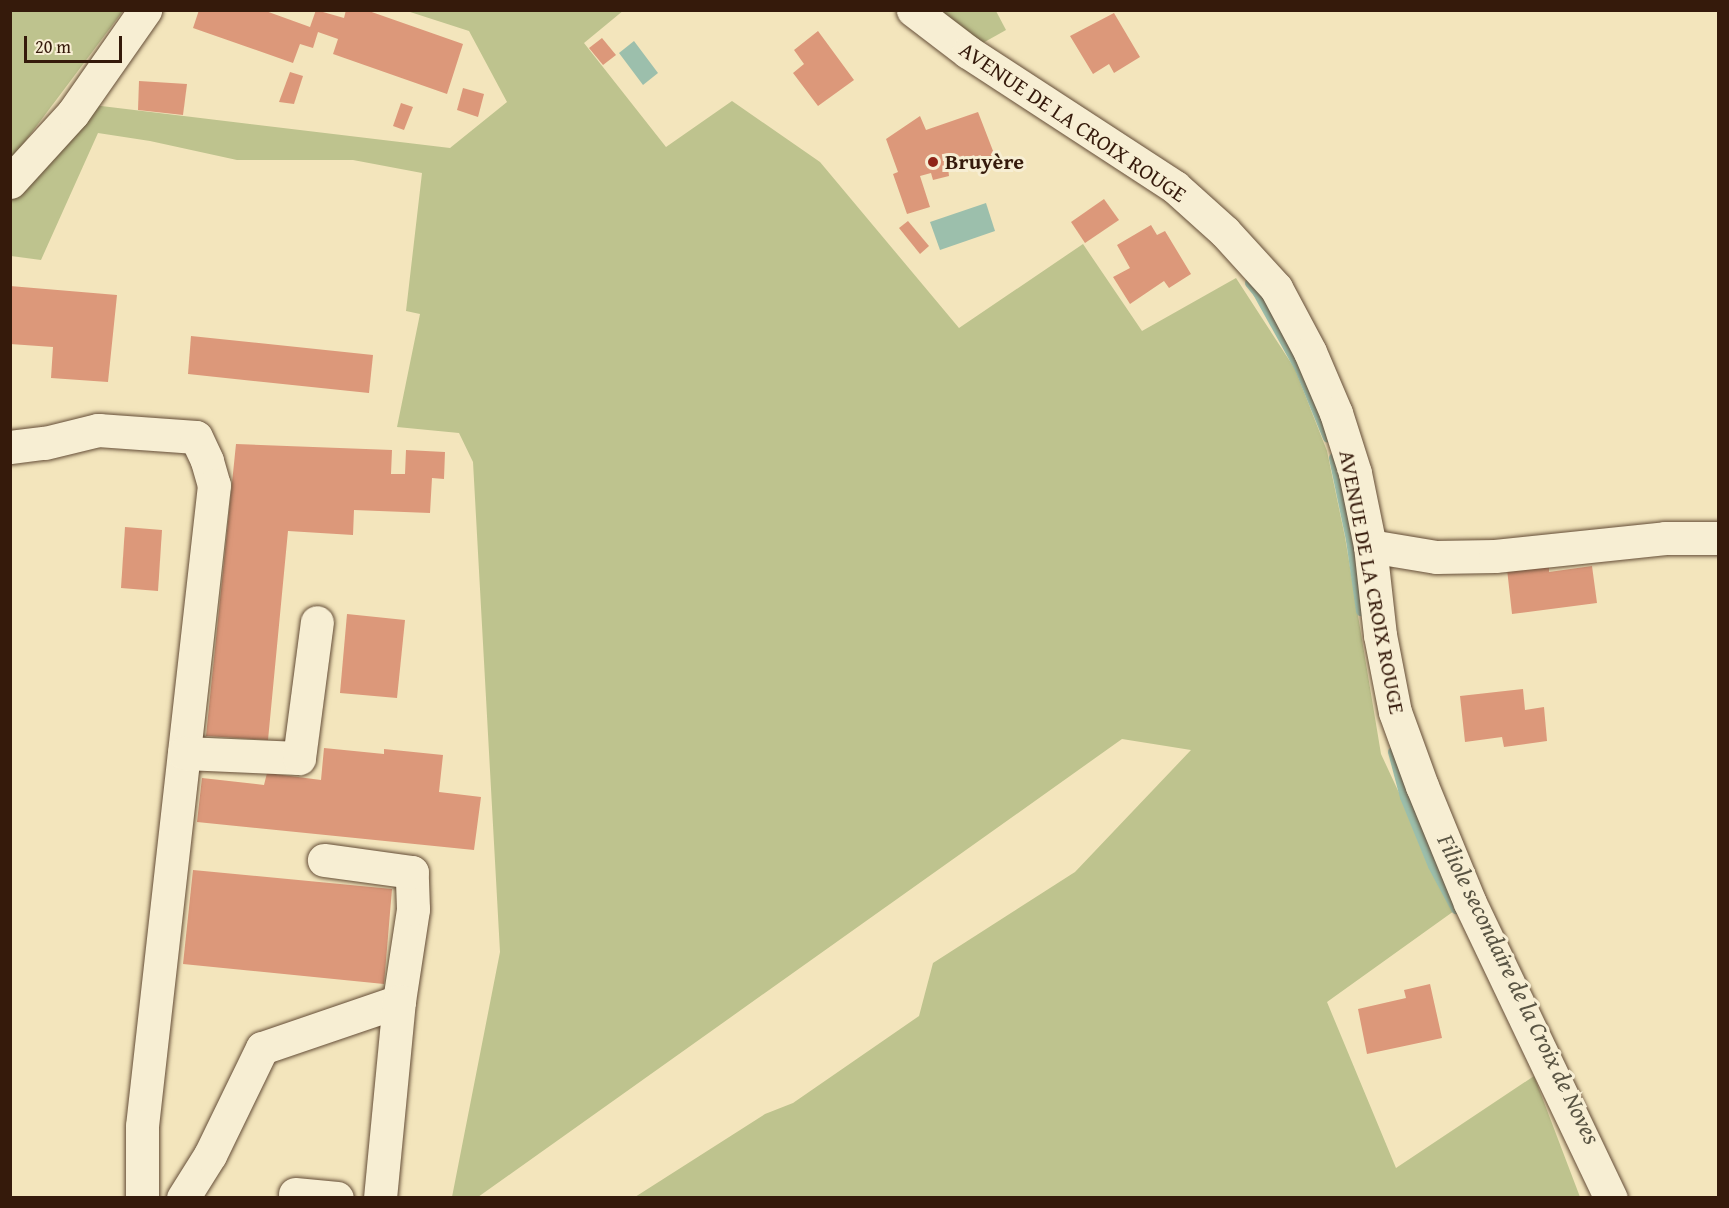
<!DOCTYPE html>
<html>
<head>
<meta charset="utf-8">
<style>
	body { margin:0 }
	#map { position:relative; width:1729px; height:1208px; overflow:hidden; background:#f3e5bc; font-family:"Gentium Book Plus",serif }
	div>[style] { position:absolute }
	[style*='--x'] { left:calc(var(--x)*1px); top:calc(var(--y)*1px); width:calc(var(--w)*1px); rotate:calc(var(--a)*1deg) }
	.green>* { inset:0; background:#bec38e }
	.water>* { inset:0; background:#9cbfac }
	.stream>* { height:10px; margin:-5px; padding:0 5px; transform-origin:5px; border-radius:5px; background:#9cbfac }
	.building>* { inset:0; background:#dc987a }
	.roads { filter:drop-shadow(0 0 2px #644d37) drop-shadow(0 0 2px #644d37) }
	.minor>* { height:33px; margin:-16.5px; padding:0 16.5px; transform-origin:16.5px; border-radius:16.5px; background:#f7eed3 }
	.dots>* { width:16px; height:16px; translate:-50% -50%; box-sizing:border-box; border:3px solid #f7eed3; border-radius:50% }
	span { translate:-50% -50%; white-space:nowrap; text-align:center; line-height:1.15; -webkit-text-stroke:6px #f7eed3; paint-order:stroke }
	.street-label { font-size:22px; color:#351a0b }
	.poi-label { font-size:22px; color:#351a0b; font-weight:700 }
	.left { translate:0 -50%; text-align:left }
	.water-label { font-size:24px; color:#595443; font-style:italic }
	.frame { position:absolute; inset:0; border:12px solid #351a0b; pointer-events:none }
	.scale { position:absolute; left:24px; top:36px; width:98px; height:27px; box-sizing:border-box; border:3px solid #351a0b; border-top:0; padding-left:8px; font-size:18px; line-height:21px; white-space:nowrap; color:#351a0b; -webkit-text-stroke:4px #f7eed3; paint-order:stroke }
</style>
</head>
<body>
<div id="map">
	<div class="green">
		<i style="clip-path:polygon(624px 10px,584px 43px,666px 147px,732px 101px,820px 162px,959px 328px,1083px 244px,1142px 331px,1236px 278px,1295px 369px,1327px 451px,1345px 537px,1381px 754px,1454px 911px,1327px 1002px,1396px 1168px,1534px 1076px,1580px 1197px,635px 1197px,765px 1114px,793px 1103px,919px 1016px,933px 963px,1075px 872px,1191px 750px,1122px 739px,478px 1197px,452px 1197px,500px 952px,473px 462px,459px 433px,397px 427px,420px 314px,406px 311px,422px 173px,353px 160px,237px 160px,150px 141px,98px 133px,41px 260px,11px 256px,11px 201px,93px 105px,450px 148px,507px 102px,469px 31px,407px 11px)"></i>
		<i style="clip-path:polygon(11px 11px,123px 11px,11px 160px)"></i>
		<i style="clip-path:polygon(939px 11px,996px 11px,1006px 30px,981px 44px)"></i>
	</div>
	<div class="water">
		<i style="clip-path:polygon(634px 41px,658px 73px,643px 85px,619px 53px)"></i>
		<i style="clip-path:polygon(986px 203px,995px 231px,940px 250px,930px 222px)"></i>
	</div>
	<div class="stream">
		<i style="--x:1250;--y:283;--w:13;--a:51"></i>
		<i style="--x:1258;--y:293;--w:87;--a:61.1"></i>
		<i style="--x:1300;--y:369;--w:74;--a:67.9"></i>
		<i style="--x:1334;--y:458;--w:84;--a:78.3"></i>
		<i style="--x:1351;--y:540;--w:72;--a:82"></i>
		<i style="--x:1393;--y:752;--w:47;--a:75.1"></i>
		<i style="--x:1405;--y:797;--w:74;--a:67.9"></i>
		<i style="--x:1433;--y:866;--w:49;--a:61.9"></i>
	</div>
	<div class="building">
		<i style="clip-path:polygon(199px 10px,263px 10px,310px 27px,316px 10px,344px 18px,346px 10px,366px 10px,463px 44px,447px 94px,333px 54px,338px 39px,318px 32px,313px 48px,300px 44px,293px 63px,193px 28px)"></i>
		<i style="clip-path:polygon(1114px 13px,1140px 57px,1114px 73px,1109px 64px,1093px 74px,1070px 36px)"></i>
		<i style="clip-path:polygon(818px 31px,854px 80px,818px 106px,793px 73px,804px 64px,794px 50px)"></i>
		<i style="clip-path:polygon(602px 38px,616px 55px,603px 65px,589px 48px)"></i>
		<i style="clip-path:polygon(290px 72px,303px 76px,294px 104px,279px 102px)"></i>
		<i style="clip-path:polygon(139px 81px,187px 84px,183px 115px,138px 110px)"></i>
		<i style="clip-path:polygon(463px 88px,484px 94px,478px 117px,457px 110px)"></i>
		<i style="clip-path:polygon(401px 103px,413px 107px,404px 130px,393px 126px)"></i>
		<i style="clip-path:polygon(978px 112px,995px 156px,948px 167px,949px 176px,933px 180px,931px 173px,920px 176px,930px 207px,907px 214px,893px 174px,898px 172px,886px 139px,920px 116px,926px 130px)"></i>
		<i style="clip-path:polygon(1104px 199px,1119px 220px,1085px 243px,1071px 222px)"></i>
		<i style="clip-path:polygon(908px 221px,929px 246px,920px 254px,899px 228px)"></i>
		<i style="clip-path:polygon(1151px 225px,1157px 235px,1165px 231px,1191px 274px,1169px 288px,1164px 281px,1130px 304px,1113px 277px,1130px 268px,1117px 245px)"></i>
		<i style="clip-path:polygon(10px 286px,117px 295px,108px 382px,51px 378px,53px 347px,10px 344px)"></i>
		<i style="clip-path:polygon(191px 336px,373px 355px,369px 393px,188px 374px)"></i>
		<i style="clip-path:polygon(236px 444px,392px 450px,391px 474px,405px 474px,406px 450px,445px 452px,444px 479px,432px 478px,430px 513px,354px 510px,353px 535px,288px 531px,268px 740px,206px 736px)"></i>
		<i style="clip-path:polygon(125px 527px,162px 530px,158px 591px,121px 588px)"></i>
		<i style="clip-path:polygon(1549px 563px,1549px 572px,1592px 566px,1597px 603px,1512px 614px,1507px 569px)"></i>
		<i style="clip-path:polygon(347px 614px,405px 620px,397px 698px,340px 693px)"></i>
		<i style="clip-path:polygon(1523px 689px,1525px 710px,1544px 707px,1547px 741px,1504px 747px,1502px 737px,1465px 742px,1460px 696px)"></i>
		<i style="clip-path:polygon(324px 748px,384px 754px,384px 749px,443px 755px,439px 792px,481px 797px,474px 850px,197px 822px,202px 778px,264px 785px,267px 773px,321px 780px)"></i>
		<i style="clip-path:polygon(193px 870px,392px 889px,384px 984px,183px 964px)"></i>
		<i style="clip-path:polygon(1430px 984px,1442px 1038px,1367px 1054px,1358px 1009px,1406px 998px,1404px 990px)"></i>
	</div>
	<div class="roads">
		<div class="minor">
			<i style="--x:913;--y:10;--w:69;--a:37.4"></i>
			<i style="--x:968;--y:52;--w:247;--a:33.1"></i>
			<i style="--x:1175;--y:187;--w:67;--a:42"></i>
			<i style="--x:1225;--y:232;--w:76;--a:47.7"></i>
			<i style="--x:1276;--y:288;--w:72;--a:62"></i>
			<i style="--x:1310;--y:352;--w:66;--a:66.9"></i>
			<i style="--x:1336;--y:413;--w:63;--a:72.4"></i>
			<i style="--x:1355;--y:473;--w:75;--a:78.4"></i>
			<i style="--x:1370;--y:546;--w:90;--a:83.6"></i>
			<i style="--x:1380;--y:635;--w:78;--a:79"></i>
			<i style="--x:1395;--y:712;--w:79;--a:70"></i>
			<i style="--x:1422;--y:786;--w:126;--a:67.7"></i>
			<i style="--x:1470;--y:903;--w:327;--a:64.5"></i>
			<i style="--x:10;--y:182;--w:93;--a:-47.6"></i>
			<i style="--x:73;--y:113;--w:126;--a:-55"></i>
			<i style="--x:10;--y:447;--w:35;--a:-7"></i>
			<i style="--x:45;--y:443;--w:55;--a:-13.8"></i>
			<i style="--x:98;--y:430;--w:98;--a:4.1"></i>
			<i style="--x:196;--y:437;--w:26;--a:65"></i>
			<i style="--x:207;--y:461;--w:25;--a:74"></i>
			<i style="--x:214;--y:485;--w:645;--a:96.41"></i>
			<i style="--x:142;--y:1126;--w:72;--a:90"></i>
			<i style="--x:1370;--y:546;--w:67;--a:9.5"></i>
			<i style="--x:1436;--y:557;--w:59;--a:-1"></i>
			<i style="--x:1495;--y:556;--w:171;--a:-6"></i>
			<i style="--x:1665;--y:538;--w:53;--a:0"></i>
			<i style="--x:184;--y:753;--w:115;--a:2.5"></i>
			<i style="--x:299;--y:758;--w:137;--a:-82.5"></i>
			<i style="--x:295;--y:1194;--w:42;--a:5.4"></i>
			<i style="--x:183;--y:1198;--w:51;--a:-57.9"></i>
			<i style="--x:210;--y:1155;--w:119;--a:-64.1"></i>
			<i style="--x:262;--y:1048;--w:145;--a:-18.9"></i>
			<i style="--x:399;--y:1001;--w:93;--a:-81.3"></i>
			<i style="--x:413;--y:909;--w:37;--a:-92"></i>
			<i style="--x:412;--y:872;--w:89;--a:-172.2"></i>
			<i style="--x:380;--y:1198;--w:198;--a:-84.5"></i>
		</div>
	</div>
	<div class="dots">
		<i style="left:933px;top:162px;background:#8f2418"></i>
	</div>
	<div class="street-label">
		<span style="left:1073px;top:122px;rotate:34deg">AVENUE DE LA CROIX ROUGE</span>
		<span style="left:1372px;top:582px;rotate:79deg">AVENUE DE LA CROIX ROUGE</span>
	</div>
	<div class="poi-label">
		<span class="left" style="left:945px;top:162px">Bruyère</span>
	</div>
	<div class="water-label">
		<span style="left:1519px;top:989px;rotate:64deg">Filiole secondaire de la Croix de Noves</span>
	</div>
	<div class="frame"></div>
	<div class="scale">20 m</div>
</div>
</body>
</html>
